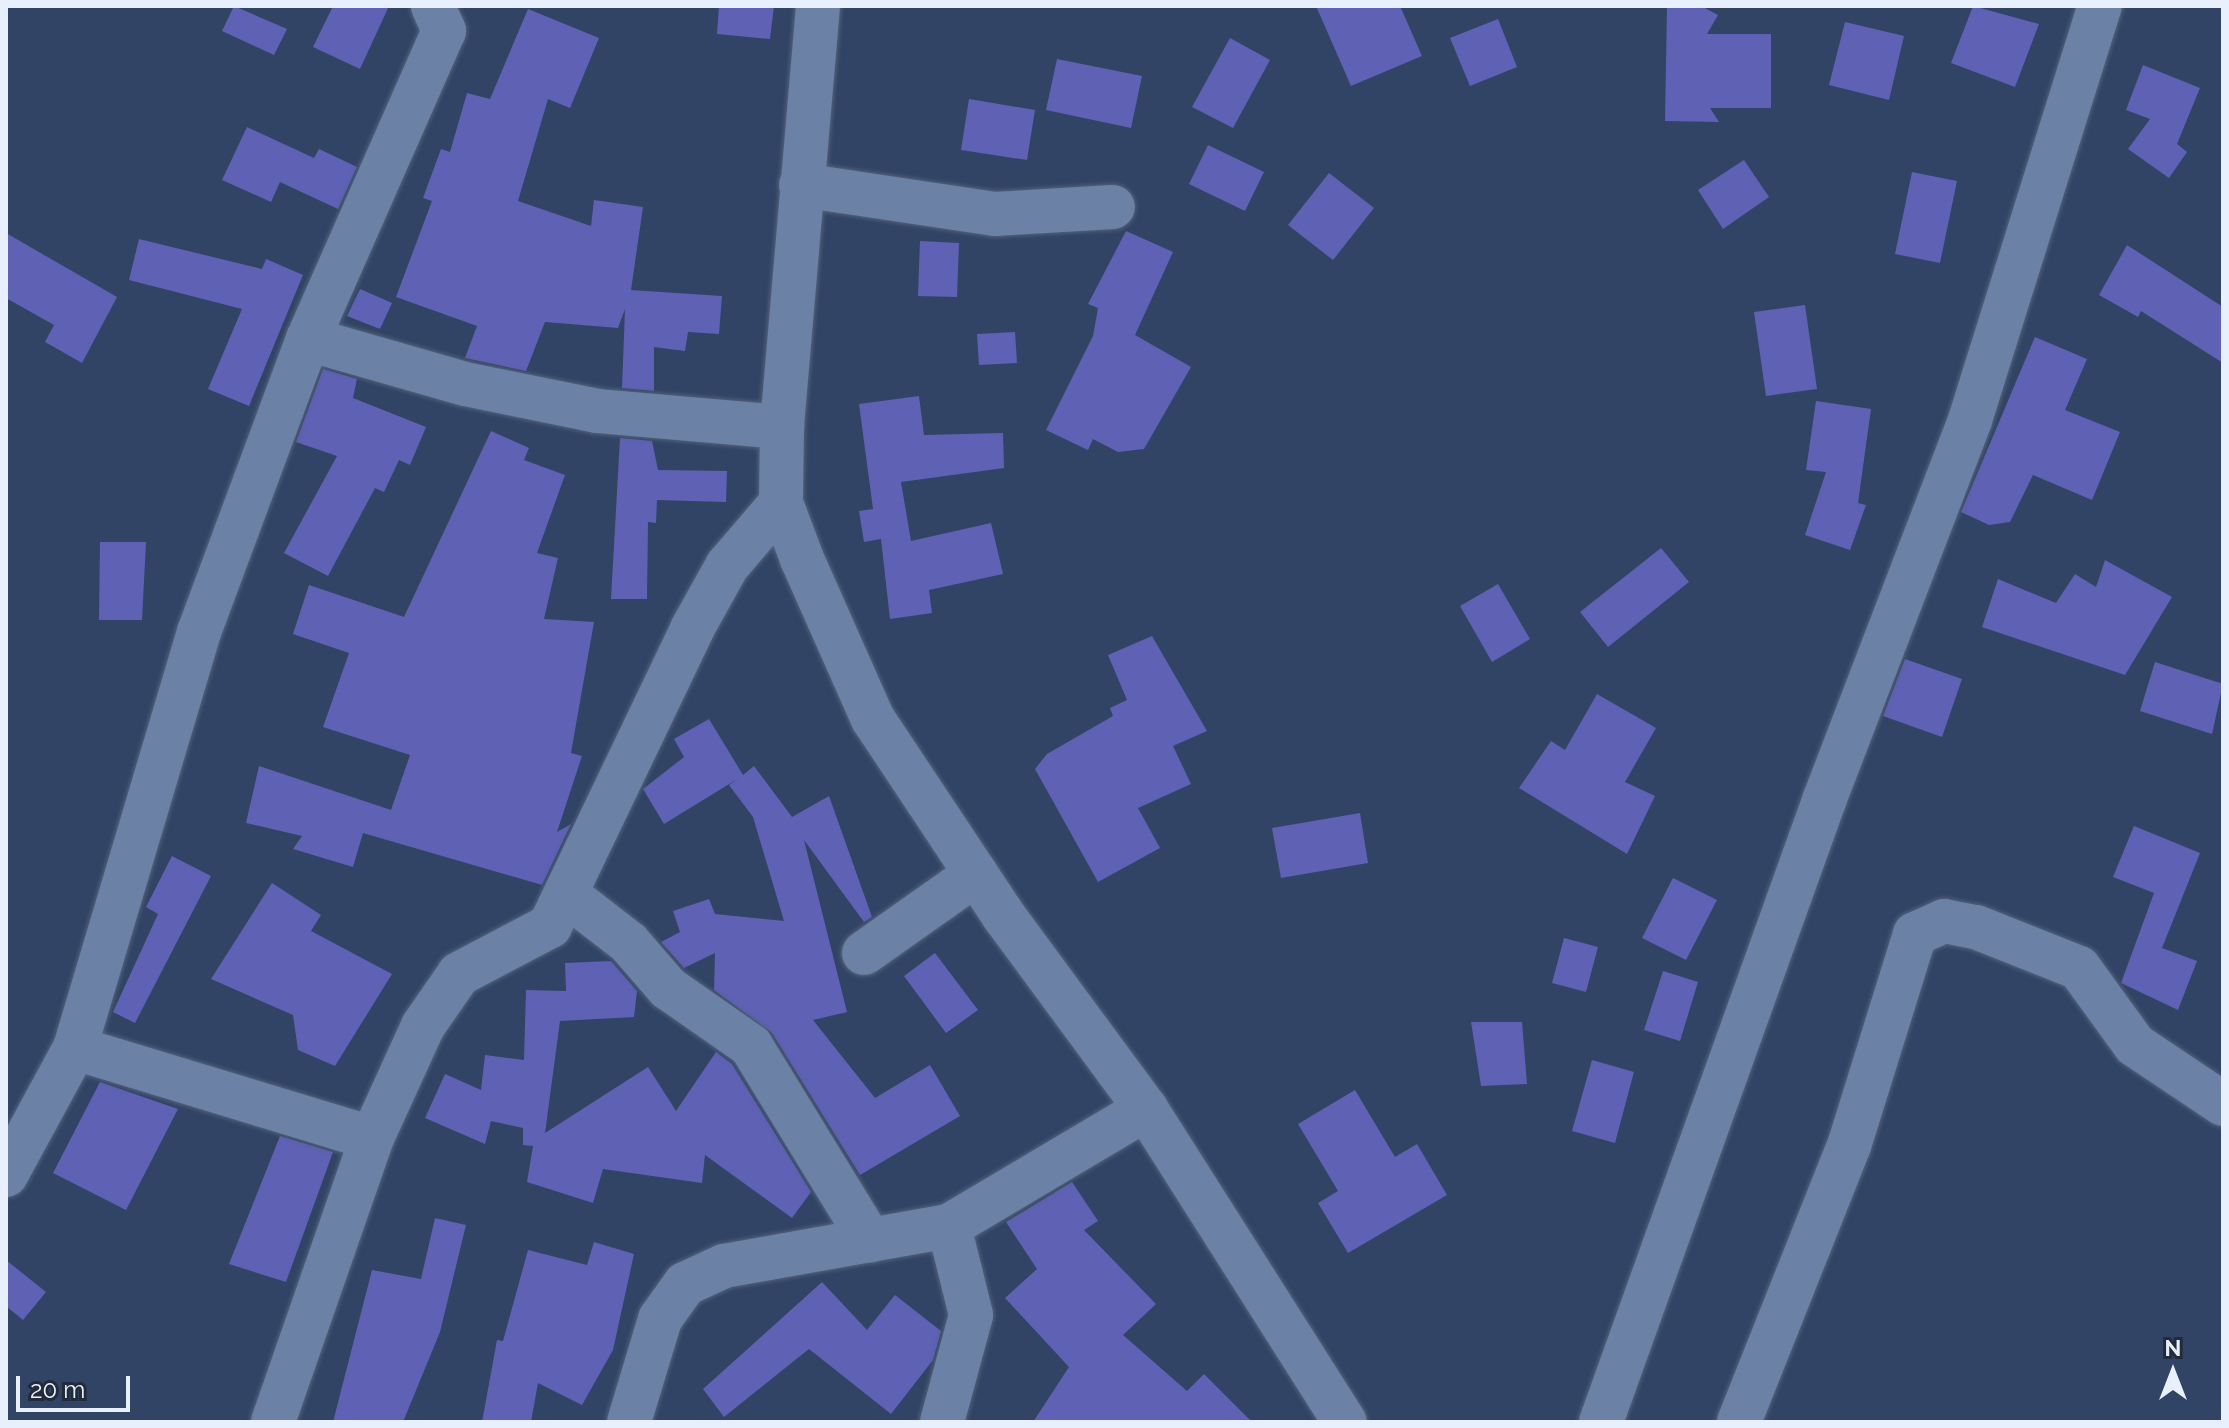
<!DOCTYPE html>
<html>
<head>
<meta charset="utf-8">
<style>
	body { margin:0 }
	#map { position:relative; width:2229px; height:1428px; overflow:hidden; background:#314465; font-family:Raleway,sans-serif }
	div>[style] { position:absolute }
	[style*='--x'] { left:calc(var(--x)*1px); top:calc(var(--y)*1px); width:calc(var(--w)*1px); rotate:calc(var(--a)*1deg) }
	.building>* { inset:0; background:#5f61b5 }
	.roads { filter:drop-shadow(0 0 2px #53617b) drop-shadow(0 0 2px #53617b) }
	.minor>* { height:44px; margin:-22px; padding:0 22px; transform-origin:22px; border-radius:22px; background:#6b81a6 }
	span { translate:-50% -50%; white-space:nowrap; text-align:center; line-height:1.15; -webkit-text-stroke:7px #222b3a; paint-order:stroke }
	.frame { position:absolute; inset:0; border:8px solid #e9f0fd; pointer-events:none }
	.north { position:absolute; left:2133px; top:1332px; width:80px; height:80px; -webkit-text-stroke:6px #222b3a; paint-order:stroke; rotate:0deg; font-size:22px; font-weight:700; line-height:32px; text-align:center; color:#e9f0fd }
	.north::after { content:''; display:block; margin:auto; width:28px; height:36px; background:#e9f0fd; clip-path:polygon(50% 0,100% 100%,50% 72%,0 100%) }
	.scale { position:absolute; left:16px; top:1376px; width:114px; height:36px; box-sizing:border-box; border:4px solid #e9f0fd; border-top:0; padding-left:10px; font-size:24px; line-height:28px; white-space:nowrap; color:#e9f0fd; -webkit-text-stroke:6px #222b3a; paint-order:stroke }
</style>
</head>
<body>
<div id="map">
	<div class="building">
		<i style="clip-path:polygon(234px 6px,287px 29px,274px 55px,222px 31px)"></i>
		<i style="clip-path:polygon(333px 6px,389px 6px,360px 69px,313px 47px)"></i>
		<i style="clip-path:polygon(719px 6px,774px 6px,770px 39px,717px 34px)"></i>
		<i style="clip-path:polygon(1316px 6px,1400px 6px,1422px 56px,1351px 86px)"></i>
		<i style="clip-path:polygon(1667px 6px,1701px 6px,1718px 15px,1707px 34px,1771px 34px,1771px 108px,1710px 108px,1719px 122px,1665px 121px)"></i>
		<i style="clip-path:polygon(1973px 6px,2039px 24px,2015px 87px,1951px 63px)"></i>
		<i style="clip-path:polygon(528px 9px,599px 38px,570px 108px,548px 99px,518px 201px,591px 226px,594px 200px,643px 207px,631px 290px,722px 296px,719px 334px,688px 332px,685px 351px,654px 347px,654px 391px,622px 388px,625px 309px,618px 328px,545px 322px,526px 371px,465px 358px,477px 326px,396px 297px,432px 201px,423px 198px,441px 149px,450px 152px,467px 93px,490px 99px)"></i>
		<i style="clip-path:polygon(1498px 19px,1517px 67px,1470px 86px,1450px 38px)"></i>
		<i style="clip-path:polygon(1845px 22px,1904px 36px,1889px 100px,1829px 85px)"></i>
		<i style="clip-path:polygon(1230px 38px,1270px 60px,1233px 128px,1192px 107px)"></i>
		<i style="clip-path:polygon(1057px 59px,1142px 76px,1131px 128px,1046px 110px)"></i>
		<i style="clip-path:polygon(2143px 65px,2200px 88px,2177px 144px,2187px 152px,2169px 178px,2128px 149px,2150px 119px,2126px 110px)"></i>
		<i style="clip-path:polygon(969px 99px,1035px 110px,1027px 160px,961px 150px)"></i>
		<i style="clip-path:polygon(247px 127px,314px 158px,319px 149px,357px 167px,338px 209px,280px 182px,271px 202px,222px 180px)"></i>
		<i style="clip-path:polygon(1208px 145px,1264px 172px,1245px 211px,1189px 184px)"></i>
		<i style="clip-path:polygon(1744px 160px,1769px 197px,1723px 229px,1698px 190px)"></i>
		<i style="clip-path:polygon(1912px 172px,1957px 181px,1940px 263px,1895px 254px)"></i>
		<i style="clip-path:polygon(1329px 173px,1374px 208px,1333px 260px,1288px 225px)"></i>
		<i style="clip-path:polygon(1126px 231px,1173px 252px,1135px 335px,1191px 367px,1144px 449px,1118px 452px,1093px 439px,1088px 450px,1046px 430px,1093px 336px,1098px 308px,1088px 304px)"></i>
		<i style="clip-path:polygon(6px 233px,117px 297px,82px 363px,45px 342px,54px 325px,6px 298px)"></i>
		<i style="clip-path:polygon(139px 239px,262px 269px,266px 259px,303px 275px,249px 406px,208px 389px,242px 309px,129px 280px)"></i>
		<i style="clip-path:polygon(920px 241px,959px 243px,957px 297px,918px 296px)"></i>
		<i style="clip-path:polygon(2127px 245px,2223px 307px,2223px 363px,2141px 311px,2138px 317px,2099px 295px)"></i>
		<i style="clip-path:polygon(360px 289px,392px 303px,380px 329px,347px 316px)"></i>
		<i style="clip-path:polygon(1805px 305px,1817px 389px,1766px 396px,1754px 312px)"></i>
		<i style="clip-path:polygon(1015px 332px,1017px 363px,979px 365px,977px 334px)"></i>
		<i style="clip-path:polygon(2035px 337px,2087px 359px,2065px 410px,2120px 432px,2092px 500px,2033px 475px,2010px 522px,1989px 525px,1961px 512px)"></i>
		<i style="clip-path:polygon(323px 369px,357px 379px,353px 398px,426px 427px,410px 465px,399px 460px,384px 492px,375px 488px,328px 576px,284px 553px,337px 456px,296px 442px)"></i>
		<i style="clip-path:polygon(919px 396px,924px 435px,1003px 433px,1004px 468px,901px 482px,911px 541px,991px 523px,1003px 574px,929px 590px,932px 613px,890px 619px,881px 539px,864px 542px,859px 511px,873px 509px,859px 404px)"></i>
		<i style="clip-path:polygon(1816px 401px,1871px 409px,1858px 503px,1866px 505px,1850px 550px,1805px 535px,1826px 472px,1806px 470px)"></i>
		<i style="clip-path:polygon(491px 431px,529px 448px,524px 460px,565px 475px,537px 553px,558px 558px,544px 619px,594px 622px,571px 753px,582px 756px,557px 832px,571px 824px,542px 885px,363px 833px,353px 867px,293px 849px,302px 836px,246px 823px,259px 766px,391px 810px,410px 755px,323px 727px,349px 653px,293px 634px,309px 585px,404px 617px)"></i>
		<i style="clip-path:polygon(620px 438px,652px 441px,658px 470px,727px 471px,726px 502px,657px 500px,656px 523px,648px 522px,647px 599px,611px 599px)"></i>
		<i style="clip-path:polygon(100px 542px,146px 542px,142px 620px,99px 620px)"></i>
		<i style="clip-path:polygon(1661px 548px,1689px 582px,1608px 647px,1580px 612px)"></i>
		<i style="clip-path:polygon(2105px 560px,2172px 597px,2125px 675px,1982px 627px,1998px 579px,2056px 603px,2075px 574px,2096px 587px)"></i>
		<i style="clip-path:polygon(1498px 584px,1530px 639px,1492px 662px,1460px 606px)"></i>
		<i style="clip-path:polygon(1152px 636px,1207px 731px,1173px 746px,1191px 784px,1138px 808px,1160px 848px,1098px 882px,1035px 769px,1047px 754px,1113px 716px,1110px 708px,1127px 700px,1108px 655px)"></i>
		<i style="clip-path:polygon(1905px 659px,1962px 679px,1942px 737px,1883px 716px)"></i>
		<i style="clip-path:polygon(2155px 662px,2223px 684px,2212px 734px,2140px 711px)"></i>
		<i style="clip-path:polygon(1597px 694px,1656px 728px,1625px 782px,1655px 796px,1627px 854px,1519px 788px,1551px 741px,1565px 750px)"></i>
		<i style="clip-path:polygon(709px 719px,743px 775px,754px 766px,792px 817px,829px 796px,872px 917px,864px 922px,804px 840px,847px 1012px,813px 1020px,875px 1098px,930px 1065px,960px 1116px,860px 1175px,772px 1033px,714px 990px,715px 953px,684px 968px,661px 942px,680px 932px,673px 911px,709px 899px,715px 914px,784px 921px,753px 817px,729px 785px,739px 778px,664px 824px,643px 789px,684px 757px,674px 739px)"></i>
		<i style="clip-path:polygon(1360px 813px,1368px 863px,1281px 878px,1272px 828px)"></i>
		<i style="clip-path:polygon(2134px 826px,2200px 853px,2162px 948px,2197px 961px,2178px 1010px,2121px 983px,2154px 893px,2113px 877px)"></i>
		<i style="clip-path:polygon(172px 856px,211px 876px,135px 1023px,113px 1012px,158px 914px,146px 907px)"></i>
		<i style="clip-path:polygon(1673px 878px,1717px 900px,1686px 960px,1642px 938px)"></i>
		<i style="clip-path:polygon(272px 883px,321px 915px,311px 931px,392px 974px,335px 1066px,298px 1050px,293px 1015px,211px 979px)"></i>
		<i style="clip-path:polygon(1564px 938px,1598px 947px,1586px 992px,1552px 983px)"></i>
		<i style="clip-path:polygon(935px 953px,978px 1010px,946px 1033px,904px 976px)"></i>
		<i style="clip-path:polygon(611px 961px,637px 991px,634px 1017px,560px 1021px,545px 1133px,648px 1067px,676px 1111px,716px 1052px,732px 1064px,811px 1192px,792px 1218px,705px 1155px,702px 1183px,603px 1169px,593px 1203px,527px 1182px,533px 1146px,523px 1145px,523px 1128px,491px 1121px,485px 1144px,425px 1118px,445px 1074px,481px 1090px,485px 1055px,524px 1060px,526px 990px,566px 991px,565px 963px)"></i>
		<i style="clip-path:polygon(1663px 971px,1698px 982px,1680px 1041px,1644px 1030px)"></i>
		<i style="clip-path:polygon(1471px 1022px,1522px 1022px,1527px 1084px,1481px 1086px)"></i>
		<i style="clip-path:polygon(1592px 1060px,1634px 1072px,1615px 1143px,1572px 1131px)"></i>
		<i style="clip-path:polygon(100px 1082px,178px 1109px,126px 1210px,53px 1173px)"></i>
		<i style="clip-path:polygon(1355px 1090px,1395px 1157px,1417px 1144px,1447px 1195px,1348px 1253px,1318px 1203px,1338px 1191px,1298px 1124px)"></i>
		<i style="clip-path:polygon(280px 1136px,333px 1152px,286px 1282px,229px 1264px)"></i>
		<i style="clip-path:polygon(1072px 1182px,1098px 1221px,1084px 1230px,1156px 1304px,1123px 1335px,1187px 1391px,1204px 1374px,1252px 1422px,1033px 1422px,1069px 1367px,1005px 1298px,1037px 1269px,1006px 1222px)"></i>
		<i style="clip-path:polygon(435px 1218px,466px 1225px,440px 1332px,403px 1422px,333px 1422px,372px 1270px,421px 1279px)"></i>
		<i style="clip-path:polygon(594px 1242px,634px 1254px,613px 1350px,582px 1405px,538px 1383px,531px 1422px,482px 1422px,497px 1340px,503px 1341px,528px 1250px,587px 1265px)"></i>
		<i style="clip-path:polygon(6px 1260px,46px 1292px,23px 1320px,6px 1306px)"></i>
		<i style="clip-path:polygon(822px 1282px,867px 1330px,895px 1295px,941px 1331px,933px 1360px,891px 1414px,809px 1349px,724px 1417px,703px 1389px)"></i>
	</div>
	<div class="roads">
		<div class="minor">
			<i style="--x:818;--y:6;--w:423;--a:94.9"></i>
			<i style="--x:782;--y:427;--w:76;--a:90.8"></i>
			<i style="--x:781;--y:503;--w:60;--a:69.4"></i>
			<i style="--x:802;--y:559;--w:175;--a:66.1"></i>
			<i style="--x:873;--y:719;--w:235;--a:56.4"></i>
			<i style="--x:1003;--y:915;--w:241;--a:53.6"></i>
			<i style="--x:1146;--y:1109;--w:371;--a:57.6"></i>
			<i style="--x:801;--y:185;--w:196;--a:8.5"></i>
			<i style="--x:995;--y:214;--w:118;--a:-3.4"></i>
			<i style="--x:308;--y:339;--w:163;--a:16"></i>
			<i style="--x:465;--y:384;--w:136;--a:11.5"></i>
			<i style="--x:598;--y:411;--w:185;--a:5"></i>
			<i style="--x:567;--y:895;--w:78;--a:37.7"></i>
			<i style="--x:629;--y:943;--w:60;--a:49.1"></i>
			<i style="--x:668;--y:988;--w:101;--a:34.9"></i>
			<i style="--x:751;--y:1046;--w:228;--a:58.5"></i>
			<i style="--x:864;--y:953;--w:137;--a:-35.2"></i>
			<i style="--x:75;--y:1048;--w:310;--a:16.9"></i>
			<i style="--x:6;--y:1175;--w:145;--a:-61.5"></i>
			<i style="--x:75;--y:1048;--w:434;--a:-73.4"></i>
			<i style="--x:199;--y:632;--w:313;--a:-69.6"></i>
			<i style="--x:308;--y:339;--w:337;--a:-66.2"></i>
			<i style="--x:444;--y:31;--w:27;--a:-114"></i>
			<i style="--x:273;--y:1422;--w:301;--a:-70.8"></i>
			<i style="--x:372;--y:1138;--w:123;--a:-65.5"></i>
			<i style="--x:423;--y:1026;--w:63;--a:-55.3"></i>
			<i style="--x:459;--y:974;--w:103;--a:-27.8"></i>
			<i style="--x:550;--y:926;--w:329;--a:-64.4"></i>
			<i style="--x:692;--y:629;--w:72;--a:-60.9"></i>
			<i style="--x:727;--y:566;--w:83;--a:-49.4"></i>
			<i style="--x:629;--y:1422;--w:108;--a:-73.2"></i>
			<i style="--x:660;--y:1319;--w:43;--a:-54.5"></i>
			<i style="--x:685;--y:1284;--w:43;--a:-24.8"></i>
			<i style="--x:724;--y:1266;--w:229;--a:-10.1"></i>
			<i style="--x:942;--y:1422;--w:111;--a:-74.8"></i>
			<i style="--x:971;--y:1315;--w:92;--a:-103.9"></i>
			<i style="--x:949;--y:1226;--w:229;--a:-30.7"></i>
			<i style="--x:1601;--y:1422;--w:663;--a:-70.25"></i>
			<i style="--x:1825;--y:798;--w:405;--a:-69"></i>
			<i style="--x:1970;--y:420;--w:434;--a:-72.6"></i>
			<i style="--x:1739;--y:1422;--w:297;--a:-68.3"></i>
			<i style="--x:1849;--y:1146;--w:222;--a:-72.7"></i>
			<i style="--x:1915;--y:934;--w:32;--a:-24"></i>
			<i style="--x:1944;--y:921;--w:33;--a:11"></i>
			<i style="--x:1976;--y:927;--w:111;--a:21.7"></i>
			<i style="--x:2079;--y:968;--w:95;--a:54"></i>
			<i style="--x:2135;--y:1045;--w:106;--a:33.8"></i>
		</div>
	</div>
	<div class="frame"></div>
	<div class="north">N</div>
	<div class="scale">20 m</div>
</div>
</body>
</html>
